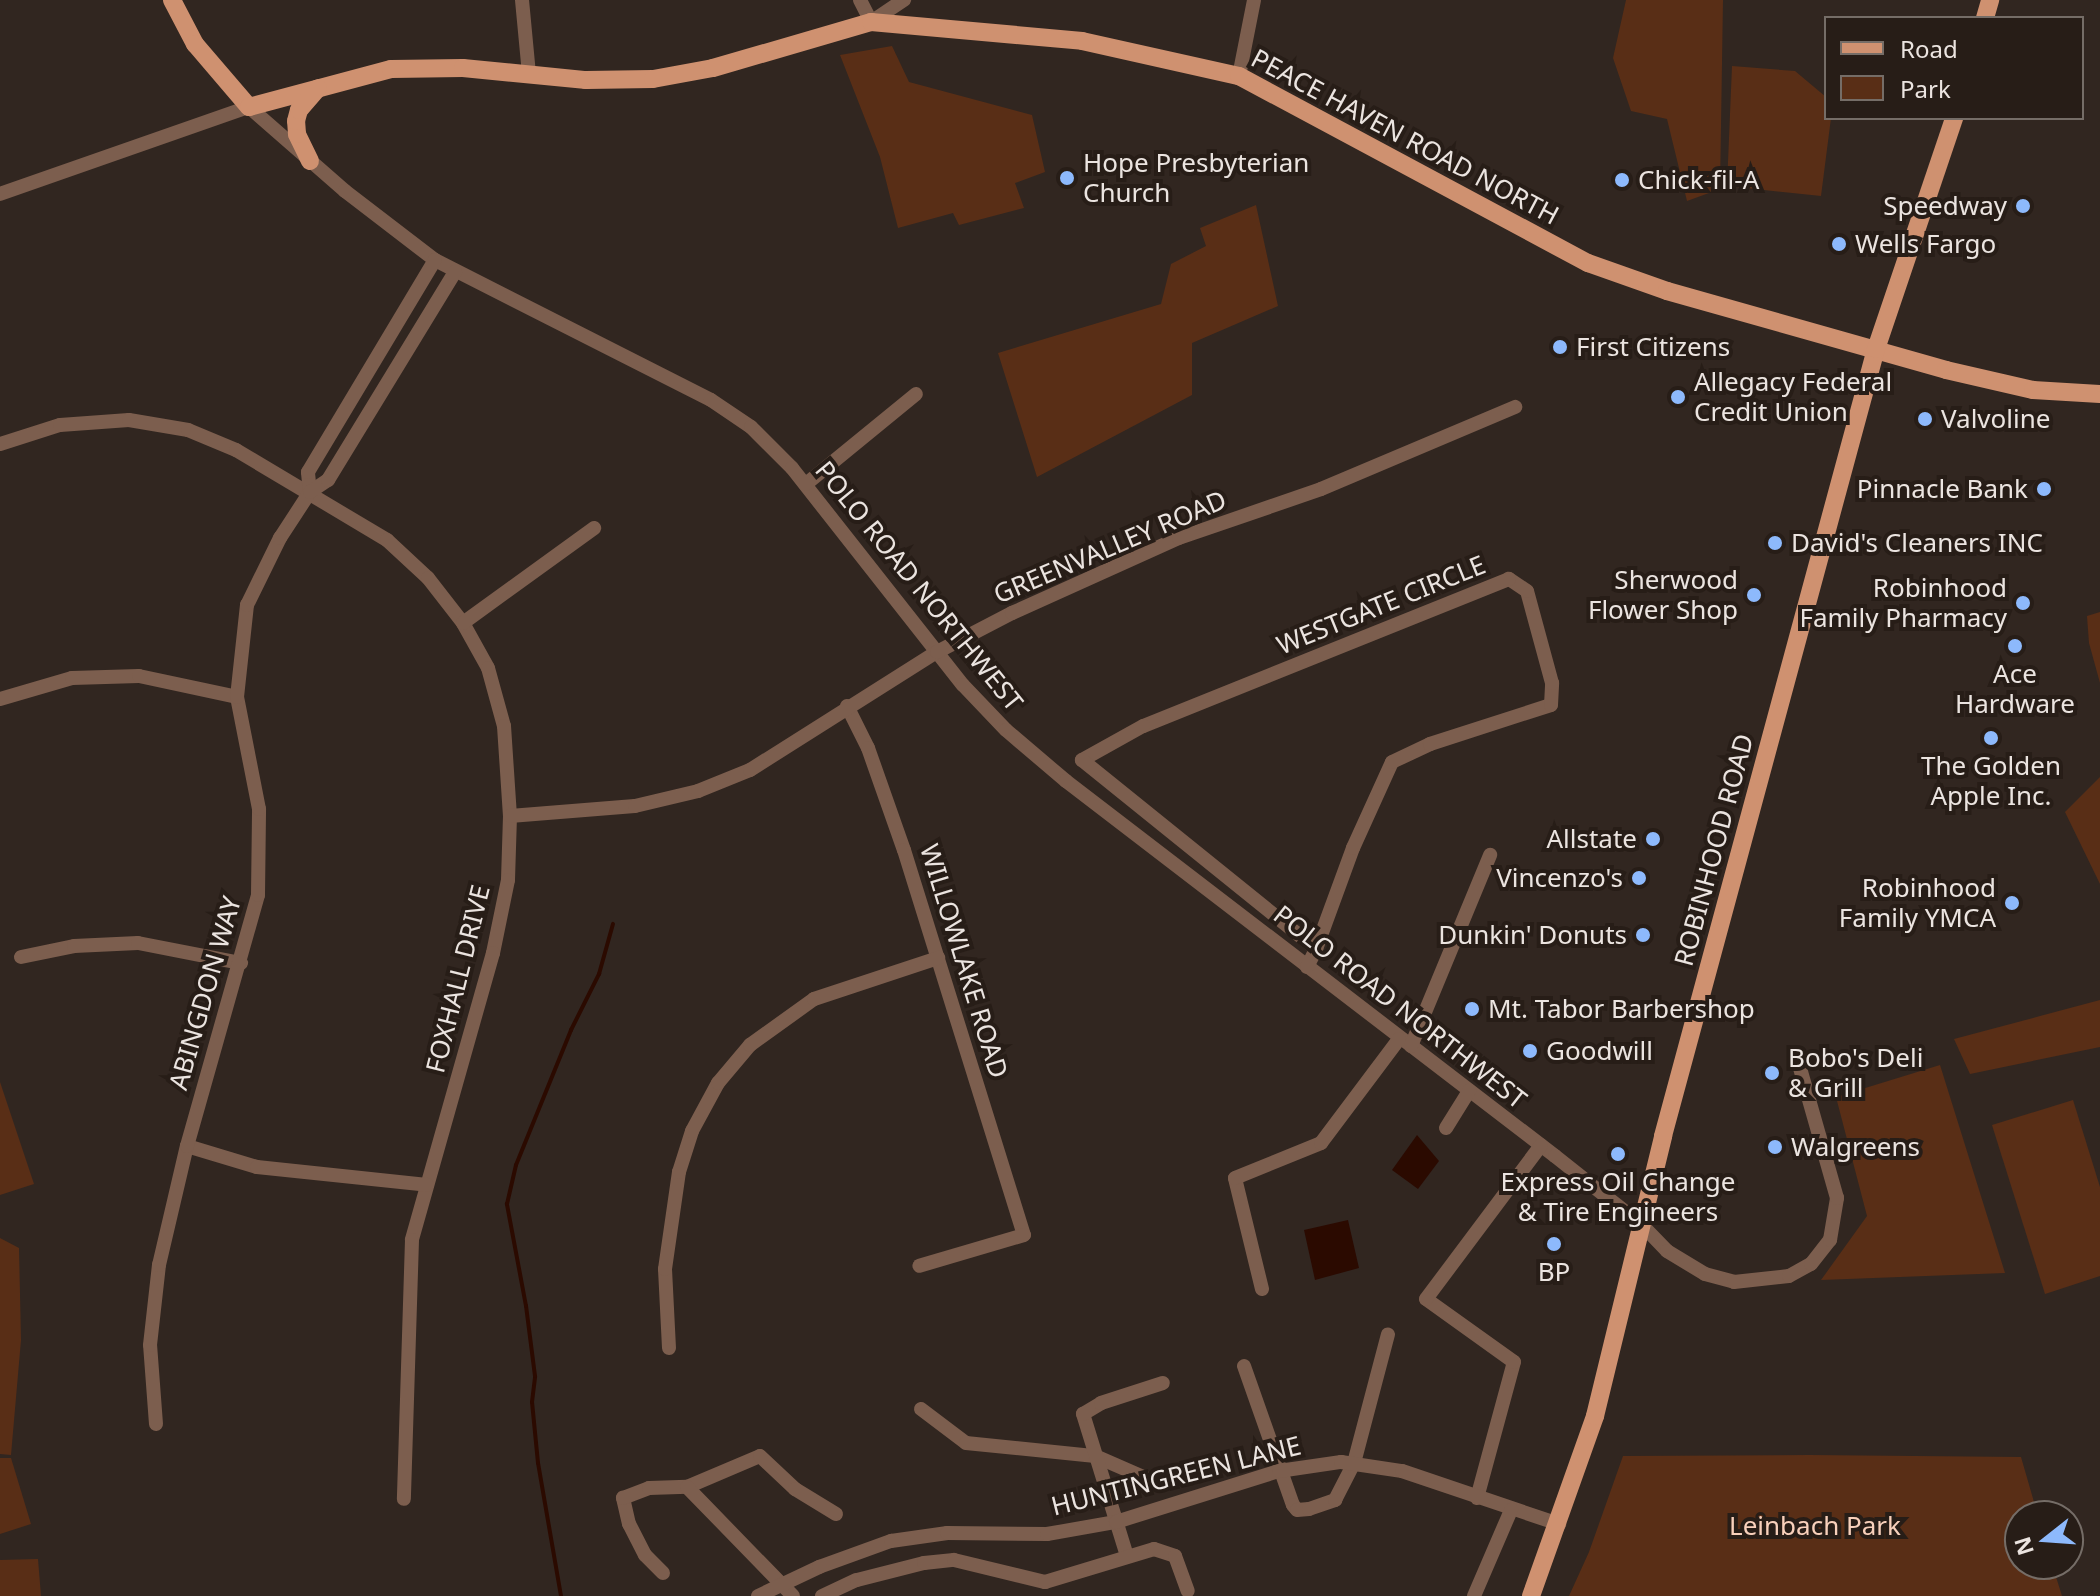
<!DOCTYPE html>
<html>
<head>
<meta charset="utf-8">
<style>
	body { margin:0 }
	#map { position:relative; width:2100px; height:1596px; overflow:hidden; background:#312620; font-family:"Noto Sans",sans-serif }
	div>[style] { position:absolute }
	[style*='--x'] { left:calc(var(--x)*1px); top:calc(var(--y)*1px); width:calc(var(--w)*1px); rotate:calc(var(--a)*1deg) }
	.green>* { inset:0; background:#592e16 }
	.water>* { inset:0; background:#2b0a00 }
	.stream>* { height:4px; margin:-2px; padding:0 2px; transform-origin:2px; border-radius:2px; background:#2b0a00 }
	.minor>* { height:14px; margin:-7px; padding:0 7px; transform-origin:7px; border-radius:7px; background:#7c5e4e }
	.major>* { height:18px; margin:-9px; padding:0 9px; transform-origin:9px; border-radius:9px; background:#cf9170 }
	.dots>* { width:22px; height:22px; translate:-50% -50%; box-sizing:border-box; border:4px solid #271d17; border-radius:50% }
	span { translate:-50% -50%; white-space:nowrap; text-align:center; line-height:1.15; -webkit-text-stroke:8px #271d17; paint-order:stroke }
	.street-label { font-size:26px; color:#ebe4e0 }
	.poi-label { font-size:26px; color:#ebe4e0 }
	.left { translate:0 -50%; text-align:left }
	.right { translate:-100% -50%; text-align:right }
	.park-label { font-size:26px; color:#f8d0bb }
	.legend { position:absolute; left:1824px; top:16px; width:260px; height:104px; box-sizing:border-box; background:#271d17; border:2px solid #756d67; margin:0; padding:10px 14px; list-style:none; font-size:24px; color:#ebe4e0 }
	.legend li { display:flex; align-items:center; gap:16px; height:40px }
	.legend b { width:40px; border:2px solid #756d67 }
	.north { position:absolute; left:2004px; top:1500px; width:80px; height:80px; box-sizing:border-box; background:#271d17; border:2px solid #756d67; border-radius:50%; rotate:253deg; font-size:22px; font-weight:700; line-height:32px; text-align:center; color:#ebe4e0 }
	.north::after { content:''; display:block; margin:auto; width:28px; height:36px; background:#8db9fc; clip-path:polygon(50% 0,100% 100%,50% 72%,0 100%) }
</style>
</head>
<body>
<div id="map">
	<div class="green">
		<i style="clip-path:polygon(1626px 0,1723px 0,1720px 189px,1687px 201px,1667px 119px,1631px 111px,1613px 58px)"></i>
		<i style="clip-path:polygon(892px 46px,909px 82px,1032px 115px,1045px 172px,1015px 183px,1024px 208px,959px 225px,953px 213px,898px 228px,880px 157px,840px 55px)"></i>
		<i style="clip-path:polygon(1732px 66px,1795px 71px,1826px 97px,1826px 118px,1831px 118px,1821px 196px,1727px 186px)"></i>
		<i style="clip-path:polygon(1256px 205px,1278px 306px,1192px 343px,1192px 395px,1037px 477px,998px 353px,1161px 304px,1171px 264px,1206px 246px,1200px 228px)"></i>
		<i style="clip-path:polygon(2100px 612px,2100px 683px,2089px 643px,2087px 616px)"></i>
		<i style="clip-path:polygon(2100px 777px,2100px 884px,2065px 812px)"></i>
		<i style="clip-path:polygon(2100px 1000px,2100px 1047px,1970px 1074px,1954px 1039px)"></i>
		<i style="clip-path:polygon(1940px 1065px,2005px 1273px,1821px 1280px,1867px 1216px,1836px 1097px)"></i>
		<i style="clip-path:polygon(0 1082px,34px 1184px,0 1195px)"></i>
		<i style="clip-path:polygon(2073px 1100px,2100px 1187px,2100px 1276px,2045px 1294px,1992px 1125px)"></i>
		<i style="clip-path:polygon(0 1238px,19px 1248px,21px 1340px,11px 1455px,0 1454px)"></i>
		<i style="clip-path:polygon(1809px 1455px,2021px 1457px,2038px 1516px,2020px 1516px,2020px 1564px,2052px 1564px,2062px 1596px,1569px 1596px,1589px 1552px,1623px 1456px)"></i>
		<i style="clip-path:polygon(0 1458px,11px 1458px,31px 1524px,0 1534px)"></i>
		<i style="clip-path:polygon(38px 1559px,41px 1596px,0 1596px,0 1560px)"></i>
	</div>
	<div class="water">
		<i style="clip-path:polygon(1417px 1135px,1439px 1161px,1418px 1189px,1392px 1170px)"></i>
		<i style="clip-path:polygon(1348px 1220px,1359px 1268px,1315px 1280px,1304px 1230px)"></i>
	</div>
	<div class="stream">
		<i style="--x:561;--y:1596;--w:135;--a:-99.8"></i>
		<i style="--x:538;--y:1463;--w:61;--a:-95.6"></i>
		<i style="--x:532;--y:1402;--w:26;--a:-83"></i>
		<i style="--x:535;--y:1376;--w:71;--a:-97.3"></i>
		<i style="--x:526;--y:1306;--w:104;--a:-100.6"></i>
		<i style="--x:507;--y:1204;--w:40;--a:-77"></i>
		<i style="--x:516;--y:1165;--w:146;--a:-67.8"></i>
		<i style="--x:571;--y:1030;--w:63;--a:-63.4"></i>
		<i style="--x:599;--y:974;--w:52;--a:-74.4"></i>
	</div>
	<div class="minor">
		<i style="--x:522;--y:0;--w:74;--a:84.6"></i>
		<i style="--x:860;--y:0;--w:25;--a:63"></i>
		<i style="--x:871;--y:22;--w:40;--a:-34"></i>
		<i style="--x:1239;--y:76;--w:77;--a:-78.8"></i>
		<i style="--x:0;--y:194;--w:264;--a:-19.3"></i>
		<i style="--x:249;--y:107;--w:128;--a:41.2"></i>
		<i style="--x:345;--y:191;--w:113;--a:37.5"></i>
		<i style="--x:435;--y:260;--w:309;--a:26.9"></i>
		<i style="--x:711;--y:400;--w:48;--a:34"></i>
		<i style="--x:751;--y:427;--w:58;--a:45"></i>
		<i style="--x:792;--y:468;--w:276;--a:51.8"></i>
		<i style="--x:963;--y:685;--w:62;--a:46.3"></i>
		<i style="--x:1006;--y:730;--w:79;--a:40.4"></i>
		<i style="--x:1066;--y:781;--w:616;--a:37.48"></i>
		<i style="--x:1555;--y:1156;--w:111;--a:38.4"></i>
		<i style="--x:1642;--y:1225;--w:36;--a:46"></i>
		<i style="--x:1667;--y:1251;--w:44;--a:31.2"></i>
		<i style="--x:1705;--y:1274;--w:30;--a:15"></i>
		<i style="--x:1734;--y:1282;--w:55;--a:-6.2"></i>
		<i style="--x:1789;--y:1276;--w:25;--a:-29"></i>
		<i style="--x:1811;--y:1264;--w:31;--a:-52"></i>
		<i style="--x:1830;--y:1240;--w:43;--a:-80.5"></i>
		<i style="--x:1837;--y:1198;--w:138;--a:-105.9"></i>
		<i style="--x:0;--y:444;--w:63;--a:-17.6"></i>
		<i style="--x:60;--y:425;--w:69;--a:-4.1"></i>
		<i style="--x:129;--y:420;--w:60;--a:9.6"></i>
		<i style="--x:188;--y:430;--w:52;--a:22.6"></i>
		<i style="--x:236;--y:450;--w:176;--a:30.8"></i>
		<i style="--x:387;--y:540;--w:56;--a:42.8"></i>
		<i style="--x:428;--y:578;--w:57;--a:52.1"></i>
		<i style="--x:463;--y:623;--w:51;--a:60.9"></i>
		<i style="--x:488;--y:668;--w:60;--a:74.6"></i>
		<i style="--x:504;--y:726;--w:90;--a:86.2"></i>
		<i style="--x:510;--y:816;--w:64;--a:91.8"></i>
		<i style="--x:508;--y:880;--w:75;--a:101.6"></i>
		<i style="--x:493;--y:953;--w:298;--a:105.8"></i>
		<i style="--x:412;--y:1240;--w:259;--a:91.8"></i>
		<i style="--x:806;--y:484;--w:142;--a:-39.3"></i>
		<i style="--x:310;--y:492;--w:20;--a:-96"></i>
		<i style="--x:308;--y:472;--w:247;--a:-59.1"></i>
		<i style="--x:463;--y:623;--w:162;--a:-35.9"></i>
		<i style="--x:0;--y:699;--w:75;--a:-16.3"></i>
		<i style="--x:72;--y:678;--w:67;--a:-1.7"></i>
		<i style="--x:139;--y:676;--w:100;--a:12.1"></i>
		<i style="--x:847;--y:706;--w:47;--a:63.4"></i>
		<i style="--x:868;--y:748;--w:108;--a:70.6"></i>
		<i style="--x:904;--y:850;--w:403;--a:72.7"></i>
		<i style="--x:1024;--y:1235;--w:109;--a:163.6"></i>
		<i style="--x:510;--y:816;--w:125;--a:-4.6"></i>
		<i style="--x:635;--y:806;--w:65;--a:-13.4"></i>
		<i style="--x:698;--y:791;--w:56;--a:-22"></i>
		<i style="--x:750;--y:770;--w:221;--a:-32.3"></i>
		<i style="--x:937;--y:652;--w:85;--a:-27.5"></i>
		<i style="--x:1012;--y:613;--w:183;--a:-24.2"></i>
		<i style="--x:1179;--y:538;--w:150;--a:-19"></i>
		<i style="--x:1321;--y:489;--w:211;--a:-22.9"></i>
		<i style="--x:21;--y:957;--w:54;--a:-11.7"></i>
		<i style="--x:74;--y:946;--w:64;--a:-2.7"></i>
		<i style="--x:138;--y:943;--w:105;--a:11"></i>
		<i style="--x:1307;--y:967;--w:20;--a:-63"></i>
		<i style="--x:1316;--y:949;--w:108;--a:-69.9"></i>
		<i style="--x:1353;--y:848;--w:94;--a:-65.6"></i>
		<i style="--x:1392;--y:762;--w:42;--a:-25.3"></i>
		<i style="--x:1430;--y:744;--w:127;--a:-17.9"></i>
		<i style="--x:1551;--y:705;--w:22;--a:-87"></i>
		<i style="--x:1552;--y:683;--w:95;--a:-105.2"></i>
		<i style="--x:1527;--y:591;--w:22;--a:-146"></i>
		<i style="--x:1509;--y:579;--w:394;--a:158.1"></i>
		<i style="--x:1143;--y:726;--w:70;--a:150.9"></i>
		<i style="--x:1082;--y:760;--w:301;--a:38.9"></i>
		<i style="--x:1411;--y:1046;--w:207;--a:-67.5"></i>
		<i style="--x:1446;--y:1128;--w:44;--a:-58.1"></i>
		<i style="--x:187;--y:1146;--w:73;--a:16.7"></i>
		<i style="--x:257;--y:1167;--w:171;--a:6"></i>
		<i style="--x:1262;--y:1289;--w:114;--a:-103.7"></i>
		<i style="--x:1235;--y:1178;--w:93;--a:-22.1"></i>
		<i style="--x:1321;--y:1143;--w:130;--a:-53.1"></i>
		<i style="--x:669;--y:1348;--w:79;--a:-92.9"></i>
		<i style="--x:665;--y:1269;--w:98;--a:-81.8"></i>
		<i style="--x:679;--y:1172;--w:43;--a:-72.4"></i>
		<i style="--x:692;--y:1131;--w:55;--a:-61.6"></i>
		<i style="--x:718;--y:1083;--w:50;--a:-49.9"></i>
		<i style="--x:750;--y:1045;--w:79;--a:-35.7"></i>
		<i style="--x:814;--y:999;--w:131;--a:-18.3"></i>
		<i style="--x:1244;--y:1366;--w:147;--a:70.6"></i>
		<i style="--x:1293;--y:1505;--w:6;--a:51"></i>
		<i style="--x:1297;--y:1510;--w:12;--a:-5"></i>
		<i style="--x:1309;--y:1509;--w:28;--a:-19"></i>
		<i style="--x:1335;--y:1500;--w:42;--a:-62.8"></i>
		<i style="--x:1354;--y:1463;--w:133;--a:-75.2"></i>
		<i style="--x:921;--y:1409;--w:56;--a:37.1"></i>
		<i style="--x:966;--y:1443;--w:130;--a:5.8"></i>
		<i style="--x:1095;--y:1456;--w:68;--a:23.5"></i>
		<i style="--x:156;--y:1424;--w:79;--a:-94.3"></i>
		<i style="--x:150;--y:1345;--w:81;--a:-83.6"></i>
		<i style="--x:159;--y:1265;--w:122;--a:-76.8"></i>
		<i style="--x:187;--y:1146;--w:261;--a:-74.2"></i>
		<i style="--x:258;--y:895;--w:86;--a:-89.3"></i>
		<i style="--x:259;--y:809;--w:114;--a:-101.1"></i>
		<i style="--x:237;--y:697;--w:93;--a:-83.8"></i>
		<i style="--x:247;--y:605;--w:75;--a:-63.8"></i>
		<i style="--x:280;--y:538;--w:55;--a:-56.9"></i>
		<i style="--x:310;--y:492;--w:22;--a:-34"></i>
		<i style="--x:328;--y:480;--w:244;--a:-58.6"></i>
		<i style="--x:687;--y:1487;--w:79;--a:-23"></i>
		<i style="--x:760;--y:1456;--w:48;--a:43.3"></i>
		<i style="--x:795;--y:1489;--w:48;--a:31.4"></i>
		<i style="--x:1477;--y:1498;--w:141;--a:-74.8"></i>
		<i style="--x:1514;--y:1362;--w:108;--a:-144.4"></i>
		<i style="--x:1426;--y:1299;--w:192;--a:-53.2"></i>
		<i style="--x:1127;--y:1556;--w:149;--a:-107.2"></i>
		<i style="--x:1083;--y:1414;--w:21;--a:-31"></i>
		<i style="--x:1101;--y:1403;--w:65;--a:-17.9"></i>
		<i style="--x:663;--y:1573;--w:25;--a:-135"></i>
		<i style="--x:645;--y:1555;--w:35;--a:-117"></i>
		<i style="--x:629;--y:1524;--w:27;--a:-103"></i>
		<i style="--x:623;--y:1498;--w:28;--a:-21"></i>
		<i style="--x:649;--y:1488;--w:38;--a:-2"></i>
		<i style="--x:687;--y:1487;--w:152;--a:45.8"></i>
		<i style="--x:758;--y:1596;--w:68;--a:-25.4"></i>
		<i style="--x:819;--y:1567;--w:77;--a:-19.9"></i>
		<i style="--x:891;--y:1541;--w:57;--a:-8.1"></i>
		<i style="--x:947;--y:1533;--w:100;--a:0.6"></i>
		<i style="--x:1047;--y:1534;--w:70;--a:-9.9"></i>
		<i style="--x:1116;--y:1522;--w:171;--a:-17.4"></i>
		<i style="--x:1279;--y:1471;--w:63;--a:-8.3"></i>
		<i style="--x:1341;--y:1462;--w:62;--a:8.4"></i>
		<i style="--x:1402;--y:1471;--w:166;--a:18.7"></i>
		<i style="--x:822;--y:1596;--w:38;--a:-25"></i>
		<i style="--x:857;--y:1580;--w:69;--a:-14.2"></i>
		<i style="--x:924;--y:1563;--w:30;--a:-6"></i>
		<i style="--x:954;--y:1560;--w:94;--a:13.6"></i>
		<i style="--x:1045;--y:1582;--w:114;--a:-16.8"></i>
		<i style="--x:1154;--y:1549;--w:22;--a:18"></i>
		<i style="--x:1175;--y:1556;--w:37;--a:70"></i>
		<i style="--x:1474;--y:1596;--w:94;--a:-66.7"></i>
	</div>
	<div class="major">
		<i style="--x:172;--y:0;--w:50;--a:62.4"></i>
		<i style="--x:195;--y:44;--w:83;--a:49.4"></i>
		<i style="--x:249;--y:107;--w:147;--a:-15"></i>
		<i style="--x:391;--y:69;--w:72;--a:-0.8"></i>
		<i style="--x:463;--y:68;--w:124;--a:5.6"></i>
		<i style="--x:586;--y:80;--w:67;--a:-0.9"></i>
		<i style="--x:653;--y:79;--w:61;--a:-10.4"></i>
		<i style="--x:713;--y:68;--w:165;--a:-16.2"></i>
		<i style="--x:871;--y:22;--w:212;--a:5.1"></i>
		<i style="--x:1082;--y:41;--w:161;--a:12.6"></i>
		<i style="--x:1239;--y:76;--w:396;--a:28.2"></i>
		<i style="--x:1588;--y:263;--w:84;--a:19.5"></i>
		<i style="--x:1667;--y:291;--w:290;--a:15.8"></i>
		<i style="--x:1946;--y:370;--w:89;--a:12.9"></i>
		<i style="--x:2033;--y:390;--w:67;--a:3.4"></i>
		<i style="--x:1985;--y:18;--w:19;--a:-74"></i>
		<i style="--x:310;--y:161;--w:30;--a:-116"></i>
		<i style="--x:297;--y:134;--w:13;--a:-94"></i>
		<i style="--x:296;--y:121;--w:11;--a:-75"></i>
		<i style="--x:299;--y:110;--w:29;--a:-49"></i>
		<i style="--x:1531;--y:1596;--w:191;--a:-70.4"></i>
		<i style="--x:1595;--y:1416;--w:288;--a:-76.3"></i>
		<i style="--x:1663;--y:1136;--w:815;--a:-74.86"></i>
		<i style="--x:1876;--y:349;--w:244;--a:-71.3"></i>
	</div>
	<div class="dots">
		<i style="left:1067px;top:178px;background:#8db9fc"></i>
		<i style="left:1622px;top:180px;background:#8db9fc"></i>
		<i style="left:2023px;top:206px;background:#8db9fc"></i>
		<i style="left:1839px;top:244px;background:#8db9fc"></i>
		<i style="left:1560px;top:347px;background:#8db9fc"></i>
		<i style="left:1678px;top:397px;background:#8db9fc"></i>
		<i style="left:1925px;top:419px;background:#8db9fc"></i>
		<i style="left:2044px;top:489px;background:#8db9fc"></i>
		<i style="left:1775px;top:543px;background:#8db9fc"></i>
		<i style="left:1754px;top:595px;background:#8db9fc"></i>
		<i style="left:2023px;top:603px;background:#8db9fc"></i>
		<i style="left:2015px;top:646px;background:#8db9fc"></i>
		<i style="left:1991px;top:738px;background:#8db9fc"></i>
		<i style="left:1653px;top:839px;background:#8db9fc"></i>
		<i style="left:1639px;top:878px;background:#8db9fc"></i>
		<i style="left:2012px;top:903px;background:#8db9fc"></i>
		<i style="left:1643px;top:935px;background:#8db9fc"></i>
		<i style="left:1472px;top:1009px;background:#8db9fc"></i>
		<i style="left:1530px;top:1051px;background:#8db9fc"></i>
		<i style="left:1772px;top:1073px;background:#8db9fc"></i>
		<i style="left:1775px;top:1147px;background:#8db9fc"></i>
		<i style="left:1618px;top:1154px;background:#8db9fc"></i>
		<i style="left:1554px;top:1244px;background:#8db9fc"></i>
	</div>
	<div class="street-label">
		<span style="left:1405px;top:137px;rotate:28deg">PEACE HAVEN ROAD NORTH</span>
		<span style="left:1110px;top:547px;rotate:-23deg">GREENVALLEY ROAD</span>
		<span style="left:919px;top:586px;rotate:51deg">POLO ROAD NORTHWEST</span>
		<span style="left:1381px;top:605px;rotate:-22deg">WESTGATE CIRCLE</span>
		<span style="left:1714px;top:850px;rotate:-75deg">ROBINHOOD ROAD</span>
		<span style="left:964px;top:961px;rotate:73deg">WILLOWLAKE ROAD</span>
		<span style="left:458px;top:979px;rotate:-76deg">FOXHALL DRIVE</span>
		<span style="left:205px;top:993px;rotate:-74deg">ABINGDON WAY</span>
		<span style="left:1400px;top:1007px;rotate:38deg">POLO ROAD NORTHWEST</span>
		<span style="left:1176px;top:1476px;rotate:-14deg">HUNTINGREEN LANE</span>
	</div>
	<div class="poi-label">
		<span class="left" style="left:1083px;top:178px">Hope Presbyterian<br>Church</span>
		<span class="left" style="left:1638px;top:180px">Chick-fil-A</span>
		<span class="right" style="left:2007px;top:206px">Speedway</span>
		<span class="left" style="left:1855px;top:244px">Wells Fargo</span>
		<span class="left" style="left:1576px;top:347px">First Citizens</span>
		<span class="left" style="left:1694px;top:397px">Allegacy Federal<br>Credit Union</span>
		<span class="left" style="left:1941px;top:419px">Valvoline</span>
		<span class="right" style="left:2028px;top:489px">Pinnacle Bank</span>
		<span class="left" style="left:1791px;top:543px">David's Cleaners INC</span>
		<span class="right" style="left:1738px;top:595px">Sherwood<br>Flower Shop</span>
		<span class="right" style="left:2007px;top:603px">Robinhood<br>Family Pharmacy</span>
		<span style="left:2015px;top:689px">Ace<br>Hardware</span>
		<span style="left:1991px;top:781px">The Golden<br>Apple Inc.</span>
		<span class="right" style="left:1637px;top:839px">Allstate</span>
		<span class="right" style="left:1623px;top:878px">Vincenzo's</span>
		<span class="right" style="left:1996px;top:903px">Robinhood<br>Family YMCA</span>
		<span class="right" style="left:1627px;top:935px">Dunkin' Donuts</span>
		<span class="left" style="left:1488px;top:1009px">Mt. Tabor Barbershop</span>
		<span class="left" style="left:1546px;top:1051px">Goodwill</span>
		<span class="left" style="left:1788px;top:1073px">Bobo's Deli<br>&amp; Grill</span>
		<span class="left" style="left:1791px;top:1147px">Walgreens</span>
		<span style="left:1618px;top:1197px">Express Oil Change<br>&amp; Tire Engineers</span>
		<span style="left:1554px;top:1272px">BP</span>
	</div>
	<div class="park-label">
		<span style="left:1815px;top:1526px">Leinbach Park</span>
	</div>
	<ul class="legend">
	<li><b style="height:10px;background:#cf9170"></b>Road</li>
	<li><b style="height:22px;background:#592e16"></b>Park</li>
	</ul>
	<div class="north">N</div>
</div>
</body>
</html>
